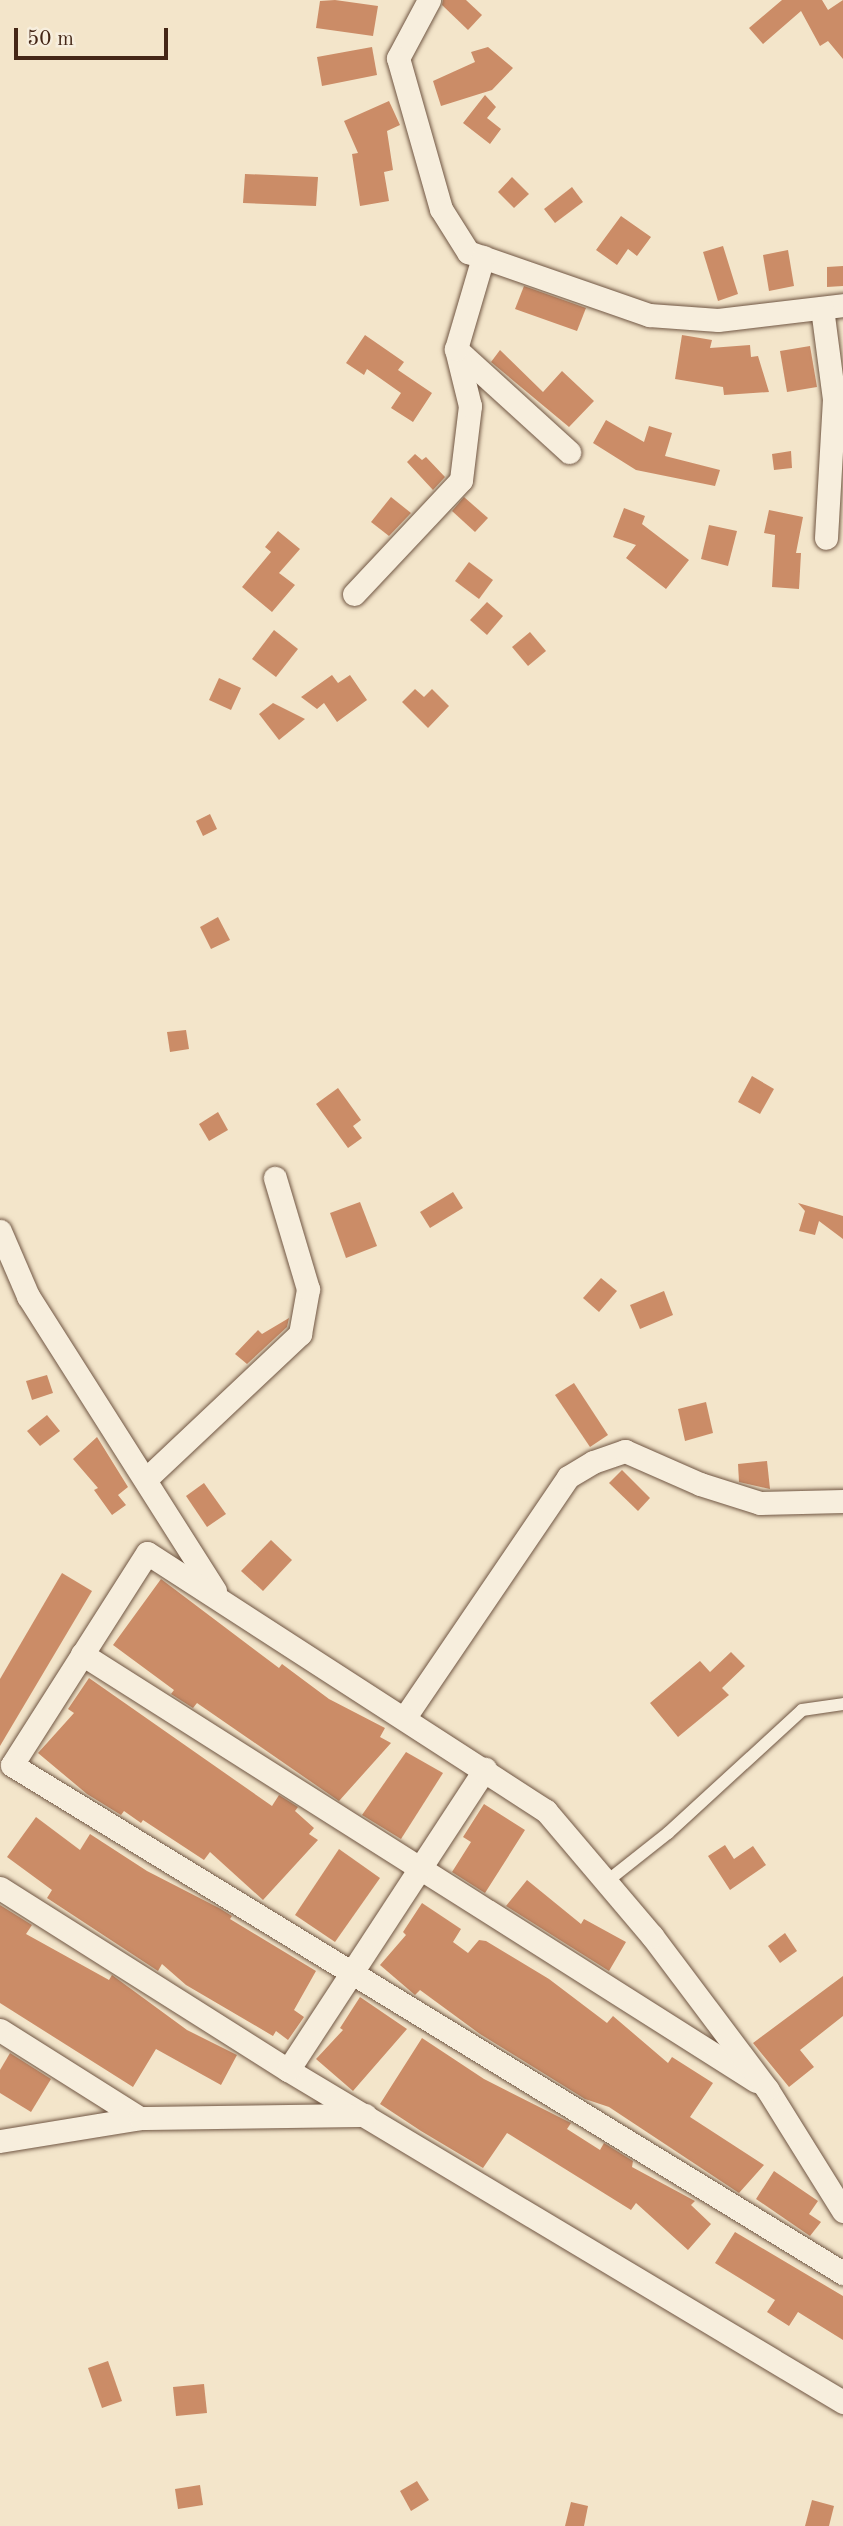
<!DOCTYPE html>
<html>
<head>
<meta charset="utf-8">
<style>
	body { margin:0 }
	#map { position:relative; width:843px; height:2526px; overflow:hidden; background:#f3e5ca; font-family:"Old Standard TT",serif }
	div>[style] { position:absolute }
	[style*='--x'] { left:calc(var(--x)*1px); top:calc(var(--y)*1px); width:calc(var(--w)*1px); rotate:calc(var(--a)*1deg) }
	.building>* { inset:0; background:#cb8c67 }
	.roads { filter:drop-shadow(0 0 2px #705643) drop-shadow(0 0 2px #705643) }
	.service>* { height:12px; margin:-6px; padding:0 6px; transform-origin:6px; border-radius:6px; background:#f7eedd }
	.minor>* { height:23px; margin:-11.5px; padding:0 11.5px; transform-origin:11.5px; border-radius:11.5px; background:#f7eedd }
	span { translate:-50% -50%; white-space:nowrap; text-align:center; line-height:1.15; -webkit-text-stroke:5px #f7eedd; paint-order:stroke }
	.scale { position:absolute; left:14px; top:28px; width:154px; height:32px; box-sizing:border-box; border:4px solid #442616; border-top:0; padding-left:9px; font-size:21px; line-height:24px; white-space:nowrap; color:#442616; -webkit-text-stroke:5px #f7eedd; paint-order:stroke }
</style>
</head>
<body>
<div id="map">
	<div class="building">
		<i style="clip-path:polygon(335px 0,378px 6px,373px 36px,316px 28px,320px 1px)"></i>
		<i style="clip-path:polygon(443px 0,466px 0,482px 15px,468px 30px,442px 5px)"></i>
		<i style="clip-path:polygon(782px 0,822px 0,828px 10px,843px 0,843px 59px,828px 41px,820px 46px,801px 11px,763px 44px,749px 28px)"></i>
		<i style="clip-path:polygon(372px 47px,377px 75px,322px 86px,317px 57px)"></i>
		<i style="clip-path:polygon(488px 47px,513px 68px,492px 90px,441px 106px,433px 81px,475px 62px,471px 52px)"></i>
		<i style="clip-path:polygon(485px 95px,496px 107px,487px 118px,501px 129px,490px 144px,463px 123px)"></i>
		<i style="clip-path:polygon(389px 101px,400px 125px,387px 131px,393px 170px,384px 172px,389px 201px,360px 206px,352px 154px,358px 153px,344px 121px)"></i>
		<i style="clip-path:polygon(245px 174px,318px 177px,316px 206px,243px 203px)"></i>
		<i style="clip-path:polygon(512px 177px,529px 194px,514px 208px,498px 192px)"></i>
		<i style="clip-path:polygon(572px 187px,583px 202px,555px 223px,544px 209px)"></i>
		<i style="clip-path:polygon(621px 216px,651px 237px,637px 256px,628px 249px,617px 265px,596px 250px)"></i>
		<i style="clip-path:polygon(723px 246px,738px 294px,718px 301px,703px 252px)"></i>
		<i style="clip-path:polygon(788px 250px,794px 286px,769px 291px,763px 255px)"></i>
		<i style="clip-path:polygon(843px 266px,843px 286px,827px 287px,827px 267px)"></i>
		<i style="clip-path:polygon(524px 286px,586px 308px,577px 331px,515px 309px)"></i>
		<i style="clip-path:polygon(365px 335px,404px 362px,398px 370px,432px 393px,413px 422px,391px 408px,401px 393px,367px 369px,364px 375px,346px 363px)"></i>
		<i style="clip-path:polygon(682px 335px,712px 340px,710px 348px,750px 345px,751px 357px,758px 356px,769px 392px,724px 395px,723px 387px,675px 379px)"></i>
		<i style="clip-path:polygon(810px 346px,817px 387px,787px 392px,780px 351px)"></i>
		<i style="clip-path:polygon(500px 350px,543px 392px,562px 371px,594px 401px,569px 427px,491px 362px)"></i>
		<i style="clip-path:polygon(606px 420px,644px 442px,649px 426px,672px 433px,665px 456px,720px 470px,715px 486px,636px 470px,593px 443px)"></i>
		<i style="clip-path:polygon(791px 451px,792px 468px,774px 470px,772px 454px)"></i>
		<i style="clip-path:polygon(415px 454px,422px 460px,426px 457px,445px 477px,433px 490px,407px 462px)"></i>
		<i style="clip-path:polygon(391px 497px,411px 513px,389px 536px,371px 522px)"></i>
		<i style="clip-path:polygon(464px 497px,488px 518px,475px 532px,452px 511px)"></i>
		<i style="clip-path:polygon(624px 508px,645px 516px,642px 524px,689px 560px,666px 589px,626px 558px,636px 545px,613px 537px)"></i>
		<i style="clip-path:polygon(769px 510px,803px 517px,796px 553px,801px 553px,799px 589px,772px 587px,775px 535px,764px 533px)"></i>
		<i style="clip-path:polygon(709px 525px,737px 531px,728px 566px,701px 559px)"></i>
		<i style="clip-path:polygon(278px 531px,300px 549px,279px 573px,295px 585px,272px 612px,242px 587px,271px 552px,265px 547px)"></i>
		<i style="clip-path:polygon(469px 562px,493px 580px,479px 599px,455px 581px)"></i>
		<i style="clip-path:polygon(487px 602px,503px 616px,487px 635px,470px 620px)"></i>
		<i style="clip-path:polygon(274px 630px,298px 649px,276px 677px,252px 659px)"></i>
		<i style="clip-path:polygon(530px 632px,546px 651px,528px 666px,512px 647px)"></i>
		<i style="clip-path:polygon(332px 675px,338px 683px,350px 675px,367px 700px,337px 722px,324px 703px,317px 709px,301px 697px)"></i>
		<i style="clip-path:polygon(219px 678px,241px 688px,231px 710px,209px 700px)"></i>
		<i style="clip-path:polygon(415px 689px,424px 697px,432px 689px,449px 706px,428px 728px,402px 702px)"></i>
		<i style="clip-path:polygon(273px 703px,305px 719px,279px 740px,259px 714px)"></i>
		<i style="clip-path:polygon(210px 814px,217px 829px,203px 836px,196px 821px)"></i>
		<i style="clip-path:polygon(218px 917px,230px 940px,211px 949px,200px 927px)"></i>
		<i style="clip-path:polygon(186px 1030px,189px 1049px,170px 1052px,167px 1032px)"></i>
		<i style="clip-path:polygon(752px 1076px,774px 1089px,760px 1114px,738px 1102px)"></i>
		<i style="clip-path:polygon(338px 1088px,361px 1120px,353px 1126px,362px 1138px,348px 1148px,316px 1104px)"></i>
		<i style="clip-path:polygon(218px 1112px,228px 1130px,209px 1141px,199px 1124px)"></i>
		<i style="clip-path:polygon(453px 1192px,463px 1208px,430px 1228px,420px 1212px)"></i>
		<i style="clip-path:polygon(360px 1202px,377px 1246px,346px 1258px,330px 1213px)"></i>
		<i style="clip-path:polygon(798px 1203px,843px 1216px,843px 1239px,819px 1221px,815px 1235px,799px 1231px,805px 1211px)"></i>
		<i style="clip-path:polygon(601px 1278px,617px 1291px,599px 1312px,583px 1298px)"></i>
		<i style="clip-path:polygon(664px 1291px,673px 1315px,640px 1329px,630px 1305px)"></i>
		<i style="clip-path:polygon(289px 1318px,287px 1327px,247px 1364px,235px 1354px,258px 1330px,262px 1334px)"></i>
		<i style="clip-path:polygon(47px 1375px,53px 1393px,32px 1400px,26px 1381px)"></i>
		<i style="clip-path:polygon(574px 1383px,608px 1435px,590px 1447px,555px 1395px)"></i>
		<i style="clip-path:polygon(706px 1402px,713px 1433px,685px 1441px,678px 1409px)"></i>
		<i style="clip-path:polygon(47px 1415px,60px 1431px,40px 1446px,27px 1431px)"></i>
		<i style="clip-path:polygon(97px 1437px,128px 1487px,118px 1495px,126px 1505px,112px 1515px,94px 1490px,98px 1488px,73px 1459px)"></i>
		<i style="clip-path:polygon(767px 1461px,770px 1489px,739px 1482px,738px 1464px)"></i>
		<i style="clip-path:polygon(622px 1470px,650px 1498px,638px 1511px,609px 1483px)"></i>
		<i style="clip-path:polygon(204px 1483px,226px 1514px,207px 1527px,186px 1496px)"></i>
		<i style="clip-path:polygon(271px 1540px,292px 1560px,263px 1591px,241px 1571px)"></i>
		<i style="clip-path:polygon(62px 1573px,92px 1591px,0 1746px,0 1679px)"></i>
		<i style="clip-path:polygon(161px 1579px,279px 1668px,282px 1664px,329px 1699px,385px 1728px,380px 1737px,391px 1743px,339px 1801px,197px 1703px,193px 1708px,171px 1694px,174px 1690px,113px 1645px)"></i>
		<i style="clip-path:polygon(731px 1652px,745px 1666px,722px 1688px,729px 1695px,678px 1737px,650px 1703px,700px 1661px,710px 1672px)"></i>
		<i style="clip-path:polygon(89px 1678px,272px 1806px,279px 1795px,298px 1807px,295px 1811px,314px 1828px,309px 1834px,318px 1840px,263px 1900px,210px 1852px,204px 1860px,143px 1820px,141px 1823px,124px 1811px,121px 1815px,87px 1794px,38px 1753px,74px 1713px,68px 1709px)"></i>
		<i style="clip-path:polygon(406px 1752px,443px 1773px,401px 1839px,362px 1815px)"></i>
		<i style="clip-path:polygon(484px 1804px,525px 1830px,485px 1893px,452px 1872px,471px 1842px,463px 1837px)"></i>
		<i style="clip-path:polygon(36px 1817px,80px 1850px,90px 1834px,147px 1871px,219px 1908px,232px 1916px,230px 1919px,316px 1971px,294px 2010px,304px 2017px,288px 2040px,276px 2031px,273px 2036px,186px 1985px,162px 1964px,158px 1971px,47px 1898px,52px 1890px,7px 1857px)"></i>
		<i style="clip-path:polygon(725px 1845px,734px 1859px,753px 1846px,766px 1865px,730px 1890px,708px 1856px)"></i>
		<i style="clip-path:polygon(339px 1849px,380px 1878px,335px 1942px,295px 1915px)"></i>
		<i style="clip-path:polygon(527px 1880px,581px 1924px,584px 1919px,626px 1942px,609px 1971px,506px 1906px)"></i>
		<i style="clip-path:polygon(422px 1903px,461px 1929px,453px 1942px,468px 1953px,479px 1940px,486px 1941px,549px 1979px,607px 2023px,613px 2016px,668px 2063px,672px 2057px,713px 2083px,690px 2117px,764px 2165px,739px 2193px,609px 2107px,585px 2099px,480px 2034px,420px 1990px,415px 1995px,380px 1965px,406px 1935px,403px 1932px)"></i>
		<i style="clip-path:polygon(0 1905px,32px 1925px,26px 1934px,109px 1980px,112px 1975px,187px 2030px,237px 2055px,221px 2085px,156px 2049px,133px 2087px,0 2003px)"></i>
		<i style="clip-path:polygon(785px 1933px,797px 1951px,780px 1963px,768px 1946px)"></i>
		<i style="clip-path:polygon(843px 1976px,843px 2016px,800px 2050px,814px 2067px,789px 2087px,753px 2043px)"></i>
		<i style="clip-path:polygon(360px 1997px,407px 2029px,353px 2091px,316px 2059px,343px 2030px,340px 2028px)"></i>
		<i style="clip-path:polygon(422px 2038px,484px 2079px,571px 2123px,567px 2129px,600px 2150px,604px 2143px,633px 2161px,632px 2167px,695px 2201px,691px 2205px,711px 2224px,688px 2250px,636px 2203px,631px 2210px,507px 2133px,483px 2168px,421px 2131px,380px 2104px)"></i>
		<i style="clip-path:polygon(10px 2053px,51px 2079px,31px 2112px,0 2093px,0 2070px)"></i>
		<i style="clip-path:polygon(774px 2171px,818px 2201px,809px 2214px,821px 2222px,810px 2236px,756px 2199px)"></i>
		<i style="clip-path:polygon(735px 2232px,843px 2296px,843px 2340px,798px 2312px,789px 2326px,767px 2312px,775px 2300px,715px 2263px)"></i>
		<i style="clip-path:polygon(108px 2361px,122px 2401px,102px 2408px,88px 2368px)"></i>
		<i style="clip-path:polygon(204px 2384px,207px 2413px,176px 2416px,173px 2387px)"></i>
		<i style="clip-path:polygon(417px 2481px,429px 2500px,411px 2511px,400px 2491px)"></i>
		<i style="clip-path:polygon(200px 2485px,203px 2505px,178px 2509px,175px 2489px)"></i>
		<i style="clip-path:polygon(812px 2500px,834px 2506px,829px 2526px,805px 2526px)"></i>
		<i style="clip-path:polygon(571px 2502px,588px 2506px,584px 2526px,565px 2526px)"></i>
	</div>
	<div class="roads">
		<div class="service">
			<i style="--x:606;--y:1882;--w:79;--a:-38.3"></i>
			<i style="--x:668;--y:1833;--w:182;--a:-42.5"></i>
			<i style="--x:802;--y:1710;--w:41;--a:-8.3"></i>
		</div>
		<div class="minor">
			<i style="--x:429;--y:0;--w:66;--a:118.1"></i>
			<i style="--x:398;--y:58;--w:157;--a:74.1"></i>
			<i style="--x:441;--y:209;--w:51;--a:57.9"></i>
			<i style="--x:468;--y:252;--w:192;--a:19.2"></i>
			<i style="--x:649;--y:315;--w:69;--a:4.1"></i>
			<i style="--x:718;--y:320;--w:126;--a:-6.8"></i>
			<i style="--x:822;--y:308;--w:92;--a:82.5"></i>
			<i style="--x:834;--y:399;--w:139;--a:93.3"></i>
			<i style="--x:456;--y:349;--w:153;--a:42.3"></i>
			<i style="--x:354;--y:594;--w:156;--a:-46.8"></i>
			<i style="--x:461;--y:480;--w:75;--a:-83.1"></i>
			<i style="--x:470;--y:406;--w:59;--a:-103.8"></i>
			<i style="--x:456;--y:349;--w:96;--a:-73.6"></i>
			<i style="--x:0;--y:1231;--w:71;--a:66.7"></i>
			<i style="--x:28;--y:1296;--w:349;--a:57.6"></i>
			<i style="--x:146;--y:1479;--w:212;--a:-43.3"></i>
			<i style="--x:300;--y:1334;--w:46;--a:-79.9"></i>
			<i style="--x:308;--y:1289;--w:116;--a:-106.6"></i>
			<i style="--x:82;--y:1654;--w:798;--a:32.36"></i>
			<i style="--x:405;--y:1717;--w:290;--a:-55.8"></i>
			<i style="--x:568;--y:1477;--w:29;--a:-31"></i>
			<i style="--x:593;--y:1462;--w:34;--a:-19"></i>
			<i style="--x:625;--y:1451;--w:82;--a:23.7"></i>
			<i style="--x:700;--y:1484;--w:63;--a:17.6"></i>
			<i style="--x:760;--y:1503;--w:83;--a:-1.4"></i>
			<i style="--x:0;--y:1888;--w:341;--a:32.3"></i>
			<i style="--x:288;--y:2070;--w:647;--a:30.89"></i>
			<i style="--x:0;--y:2030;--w:165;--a:32.2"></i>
			<i style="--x:288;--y:2070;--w:360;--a:-56.8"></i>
			<i style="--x:0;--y:2141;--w:142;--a:-9.3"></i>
			<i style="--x:140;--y:2118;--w:225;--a:-0.8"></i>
			<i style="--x:843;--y:2211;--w:144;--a:-121.9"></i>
			<i style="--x:767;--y:2089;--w:191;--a:-126.9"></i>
			<i style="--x:652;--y:1936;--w:164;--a:-130.3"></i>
			<i style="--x:546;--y:1811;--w:475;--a:-147.1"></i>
			<i style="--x:147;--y:1553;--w:251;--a:122.5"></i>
			<i style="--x:12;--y:1765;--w:974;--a:31.44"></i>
		</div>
	</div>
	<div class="scale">50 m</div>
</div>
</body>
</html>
